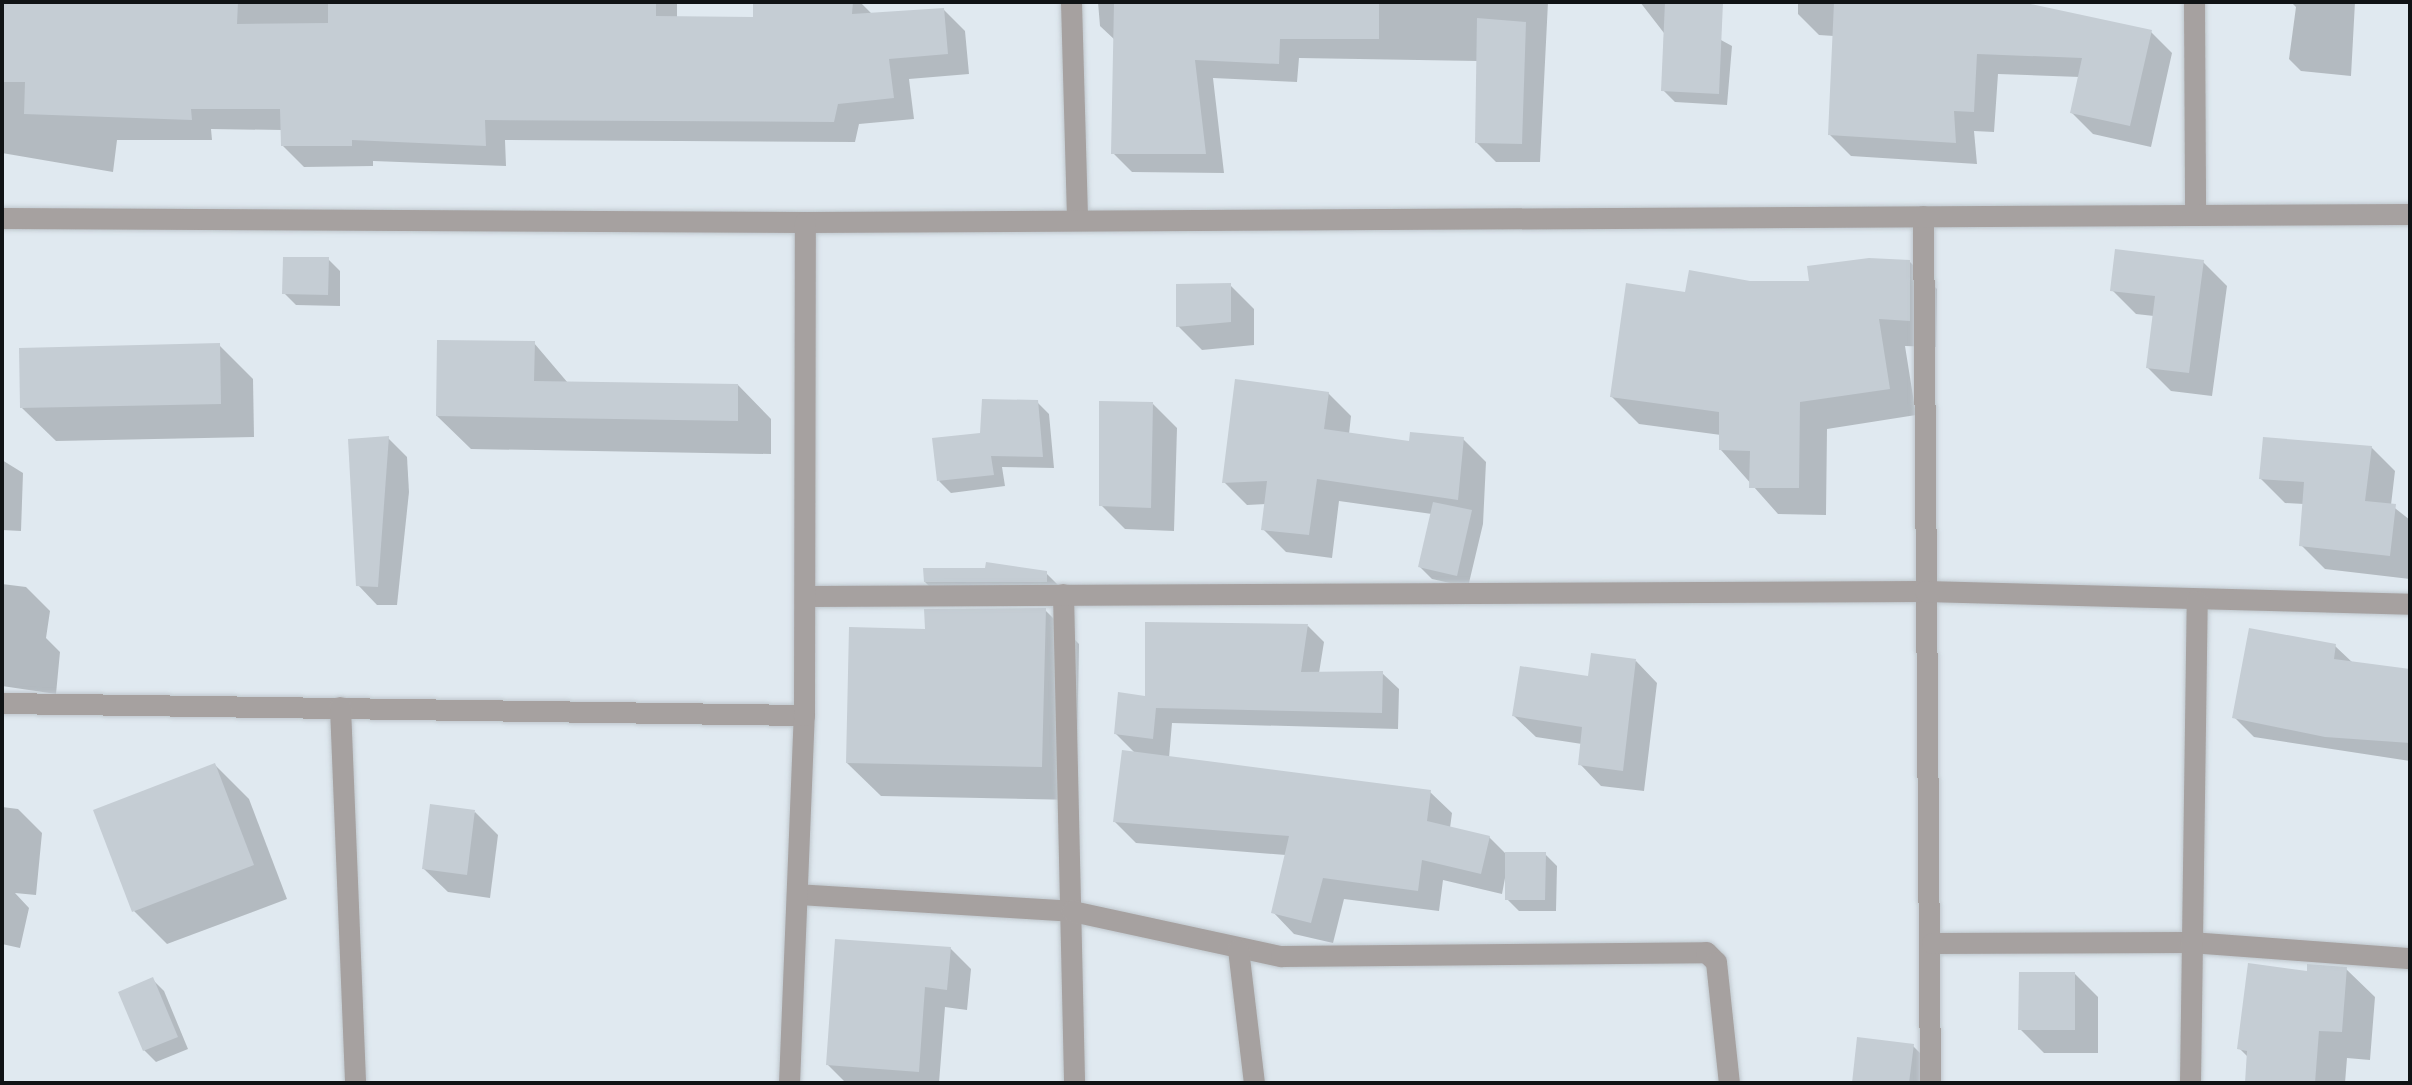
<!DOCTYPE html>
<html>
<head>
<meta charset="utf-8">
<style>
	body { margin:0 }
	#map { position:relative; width:2412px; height:1085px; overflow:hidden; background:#e0e9f0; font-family:Poppins,sans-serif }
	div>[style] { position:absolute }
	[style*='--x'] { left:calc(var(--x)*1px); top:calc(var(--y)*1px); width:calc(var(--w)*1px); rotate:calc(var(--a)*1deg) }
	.shadow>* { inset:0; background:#0003 }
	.building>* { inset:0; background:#c5cdd4 }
	.roads { filter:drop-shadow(0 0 2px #bfc7cd) drop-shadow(0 0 2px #bfc7cd) }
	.minor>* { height:21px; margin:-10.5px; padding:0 10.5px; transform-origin:10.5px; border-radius:10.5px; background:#a6a1a0 }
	span { translate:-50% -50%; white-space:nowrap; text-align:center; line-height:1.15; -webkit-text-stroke:7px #fff; paint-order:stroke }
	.frame { position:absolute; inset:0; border:4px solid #101315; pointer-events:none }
</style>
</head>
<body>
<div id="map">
	<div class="shadow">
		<i style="clip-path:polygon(2px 2px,677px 2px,677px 18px,755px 19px,755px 2px,860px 2px,873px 15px,944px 10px,965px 31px,969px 74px,909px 79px,914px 119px,859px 124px,855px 142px,505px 140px,506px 166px,373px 161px,373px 166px,304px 167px,283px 146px,282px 130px,211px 129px,212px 140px,117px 140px,113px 172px,2px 153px)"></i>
		<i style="clip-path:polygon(1098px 2px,1548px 2px,1540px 162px,1496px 162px,1477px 143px,1478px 61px,1299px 58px,1297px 82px,1213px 78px,1224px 173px,1132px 172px,1113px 153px,1115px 40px,1100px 26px)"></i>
		<i style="clip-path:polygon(1640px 2px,1710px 2px,1708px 33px,1732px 46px,1727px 105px,1675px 102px,1663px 90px,1664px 33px)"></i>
		<i style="clip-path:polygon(1798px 2px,2013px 2px,2151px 32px,2172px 53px,2151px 147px,2093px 134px,2072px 113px,2080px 77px,1998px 74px,1994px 132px,1974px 131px,1977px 164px,1851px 156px,1829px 134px,1834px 36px,1819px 35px,1798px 14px)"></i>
		<i style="clip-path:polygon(2291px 2px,2355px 2px,2351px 76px,2301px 71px,2289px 59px,2296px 7px)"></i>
		<i style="clip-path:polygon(328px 259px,340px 271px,340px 306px,296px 305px,284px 293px)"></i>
		<i style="clip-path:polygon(1910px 262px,1937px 289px,1936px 347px,1905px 346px,1916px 415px,1827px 429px,1826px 515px,1778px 514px,1721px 450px,1721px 435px,1639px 424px,1612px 397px,1686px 294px,1811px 283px)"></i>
		<i style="clip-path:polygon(2203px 262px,2227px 286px,2212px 396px,2171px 391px,2147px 367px,2154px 316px,2136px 314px,2112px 290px)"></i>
		<i style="clip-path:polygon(1230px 285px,1254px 309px,1254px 345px,1202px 350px,1178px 326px)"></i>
		<i style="clip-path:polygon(534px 343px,568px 383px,738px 385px,771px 419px,771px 454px,471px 449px,437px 416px)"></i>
		<i style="clip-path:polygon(219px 345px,253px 379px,254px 437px,56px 441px,22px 408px)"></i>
		<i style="clip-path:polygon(1328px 393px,1351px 416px,1349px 434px,1411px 443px,1463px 439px,1486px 462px,1483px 524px,1468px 587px,1432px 579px,1420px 567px,1432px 514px,1339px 501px,1332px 558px,1286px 552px,1263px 529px,1266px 504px,1247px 505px,1224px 482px)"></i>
		<i style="clip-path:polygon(1037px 402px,1049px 414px,1054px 468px,1002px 467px,1005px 486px,951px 493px,939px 481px,982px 434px)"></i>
		<i style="clip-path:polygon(1153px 404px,1177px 428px,1174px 531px,1125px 529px,1101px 505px)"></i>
		<i style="clip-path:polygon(388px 438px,407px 457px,409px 492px,397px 605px,377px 605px,358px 585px)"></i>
		<i style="clip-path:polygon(2371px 447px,2395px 471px,2391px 505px,2410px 520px,2410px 579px,2325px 569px,2301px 545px,2304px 504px,2285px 503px,2261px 479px)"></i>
		<i style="clip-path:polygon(2px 460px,23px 473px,21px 531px,2px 530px)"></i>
		<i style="clip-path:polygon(1046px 573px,1058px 585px,937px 594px,925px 582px)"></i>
		<i style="clip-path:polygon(2px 584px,26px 587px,50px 611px,46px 638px,60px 652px,56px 694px,2px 686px)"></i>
		<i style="clip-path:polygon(1045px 610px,1079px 644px,1076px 800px,881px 796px,847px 763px,927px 631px)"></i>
		<i style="clip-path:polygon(1308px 626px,1324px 642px,1319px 673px,1382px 673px,1399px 689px,1398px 729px,1172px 723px,1169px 758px,1430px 792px,1452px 813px,1450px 828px,1489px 837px,1505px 853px,1545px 854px,1557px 866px,1556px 911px,1519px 911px,1507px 899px,1505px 878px,1502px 894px,1443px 880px,1439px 911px,1344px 899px,1333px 943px,1294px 934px,1273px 912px,1286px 855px,1136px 843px,1115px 822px,1135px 753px,1115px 733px,1147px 698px)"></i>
		<i style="clip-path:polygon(2335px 646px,2353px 663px,2410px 671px,2410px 761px,2254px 737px,2234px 717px)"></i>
		<i style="clip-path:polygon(1636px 661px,1657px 683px,1644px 791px,1601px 786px,1580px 764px,1582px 744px,1536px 737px,1514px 716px)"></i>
		<i style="clip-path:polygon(215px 765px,249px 799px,287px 899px,167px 944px,134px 911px)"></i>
		<i style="clip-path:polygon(2px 807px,18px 809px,42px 833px,36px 895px,15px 893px,29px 908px,20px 948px,2px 944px)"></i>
		<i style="clip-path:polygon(475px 812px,498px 835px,490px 898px,448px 892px,424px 869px)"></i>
		<i style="clip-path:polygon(950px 948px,971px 969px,967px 1010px,945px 1007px,939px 1083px,846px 1083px,828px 1065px)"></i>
		<i style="clip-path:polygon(2346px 969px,2375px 997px,2370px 1060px,2347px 1058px,2345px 1083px,2247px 1083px,2248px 1057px,2239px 1048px,2308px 973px)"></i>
		<i style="clip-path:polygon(2075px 974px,2098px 997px,2098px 1053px,2044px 1053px,2020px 1029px)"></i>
		<i style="clip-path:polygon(152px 979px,164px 991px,188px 1049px,156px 1062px,144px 1050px)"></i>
		<i style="clip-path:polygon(1859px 1039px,1913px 1046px,1937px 1070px,1935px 1083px,1854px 1083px)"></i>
	</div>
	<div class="building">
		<i style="clip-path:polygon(2px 2px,238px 2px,237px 24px,328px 23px,328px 2px,656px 2px,656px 16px,753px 17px,753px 2px,853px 2px,852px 14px,944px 8px,948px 54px,889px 59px,894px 98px,838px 104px,834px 122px,485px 120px,486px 146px,352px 140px,352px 146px,281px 146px,280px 109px,191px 109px,192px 120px,24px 114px,25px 82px,2px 82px)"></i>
		<i style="clip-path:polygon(1114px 2px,1379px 2px,1379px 39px,1280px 39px,1279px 64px,1195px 60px,1206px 154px,1111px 154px)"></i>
		<i style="clip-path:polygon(1665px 2px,1723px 2px,1719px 94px,1661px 91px)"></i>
		<i style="clip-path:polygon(1834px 2px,2021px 2px,2152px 30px,2130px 126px,2070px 113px,2082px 58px,1977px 54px,1974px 112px,1954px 111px,1956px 143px,1828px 135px)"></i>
		<i style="clip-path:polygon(1477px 18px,1526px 22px,1522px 144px,1475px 143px)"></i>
		<i style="clip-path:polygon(2115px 249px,2204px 260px,2189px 373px,2146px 368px,2155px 296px,2110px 291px)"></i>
		<i style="clip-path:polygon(283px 257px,329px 257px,328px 295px,282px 294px)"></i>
		<i style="clip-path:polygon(1869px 258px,1910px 260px,1910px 321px,1879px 319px,1890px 389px,1800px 402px,1799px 488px,1749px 488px,1750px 451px,1719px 450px,1719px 412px,1610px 397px,1626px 283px,1685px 292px,1689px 270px,1750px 281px,1809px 281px,1807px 266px)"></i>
		<i style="clip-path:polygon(1231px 283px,1231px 322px,1176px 327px,1176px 284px)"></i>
		<i style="clip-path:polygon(437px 340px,535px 341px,534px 381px,738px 384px,738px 421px,436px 416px)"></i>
		<i style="clip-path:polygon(220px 343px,221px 404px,20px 408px,19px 348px)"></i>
		<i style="clip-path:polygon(1235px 379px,1329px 392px,1324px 429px,1409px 441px,1410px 432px,1464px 437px,1458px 500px,1317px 479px,1309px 535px,1261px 530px,1267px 481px,1222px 483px)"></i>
		<i style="clip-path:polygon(982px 399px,1038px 400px,1043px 457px,991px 456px,994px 475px,937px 481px,932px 438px,980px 433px)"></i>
		<i style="clip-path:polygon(1099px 401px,1153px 402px,1151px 508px,1099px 506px)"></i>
		<i style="clip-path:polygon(389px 436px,378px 587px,356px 586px,348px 439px)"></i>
		<i style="clip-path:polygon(2263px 437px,2372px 446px,2365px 501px,2396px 504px,2390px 556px,2299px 546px,2304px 482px,2259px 479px)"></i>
		<i style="clip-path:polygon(1433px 502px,1472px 510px,1457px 576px,1418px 567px)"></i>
		<i style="clip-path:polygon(986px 562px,1047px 571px,1047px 582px,924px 582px,923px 568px,985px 568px)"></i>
		<i style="clip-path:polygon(1046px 608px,1042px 767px,846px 763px,849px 627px,925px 629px,924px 609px)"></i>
		<i style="clip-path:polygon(1145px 622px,1308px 624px,1301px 672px,1383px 671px,1382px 713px,1156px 708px,1153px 739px,1114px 734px,1118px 692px,1145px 696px)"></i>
		<i style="clip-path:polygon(2249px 628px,2336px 644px,2334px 659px,2410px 669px,2410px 743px,2325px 737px,2232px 718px)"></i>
		<i style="clip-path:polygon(1591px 653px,1636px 659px,1623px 771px,1578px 765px,1582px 727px,1512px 716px,1520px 666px,1588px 676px)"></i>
		<i style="clip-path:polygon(1122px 750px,1431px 790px,1427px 821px,1490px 836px,1481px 874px,1422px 860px,1418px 891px,1323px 878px,1311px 923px,1271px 913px,1289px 836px,1113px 822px)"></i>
		<i style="clip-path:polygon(215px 763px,254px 865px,132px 912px,93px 810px)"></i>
		<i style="clip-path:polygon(430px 804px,475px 810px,467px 875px,422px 869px)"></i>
		<i style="clip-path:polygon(1505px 852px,1546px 852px,1545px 900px,1505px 900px)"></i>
		<i style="clip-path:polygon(835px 939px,951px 947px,947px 990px,925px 987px,919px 1072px,826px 1065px)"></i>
		<i style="clip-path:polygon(2248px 963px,2307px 971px,2307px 964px,2347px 967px,2342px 1032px,2319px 1031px,2315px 1083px,2245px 1083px,2247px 1051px,2237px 1049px)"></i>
		<i style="clip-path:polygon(2019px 972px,2075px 972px,2075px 1030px,2018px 1030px)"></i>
		<i style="clip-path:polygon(153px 977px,178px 1037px,143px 1051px,118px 992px)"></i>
		<i style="clip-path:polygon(1857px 1037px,1914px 1044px,1909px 1083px,1852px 1083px)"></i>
	</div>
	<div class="roads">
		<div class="minor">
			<i style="--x:1071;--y:2;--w:215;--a:88.4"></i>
			<i style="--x:2194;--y:2;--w:211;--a:89.7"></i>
			<i style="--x:1923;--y:216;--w:867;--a:89.54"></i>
			<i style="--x:2;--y:218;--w:803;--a:0.29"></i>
			<i style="--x:805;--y:222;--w:1605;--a:-0.29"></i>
			<i style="--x:1063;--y:594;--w:489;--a:88.7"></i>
			<i style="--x:806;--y:596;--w:1119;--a:-0.26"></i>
			<i style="--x:1925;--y:591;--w:485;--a:1.5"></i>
			<i style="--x:2;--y:703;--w:802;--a:0.86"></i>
			<i style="--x:340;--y:707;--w:376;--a:87.7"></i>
			<i style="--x:797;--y:894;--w:276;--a:3.5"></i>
			<i style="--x:1072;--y:911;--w:214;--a:12.2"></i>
			<i style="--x:1281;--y:956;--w:425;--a:-0.5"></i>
			<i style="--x:1706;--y:952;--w:14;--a:45"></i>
			<i style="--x:1716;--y:962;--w:122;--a:83.9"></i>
			<i style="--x:1932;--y:943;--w:258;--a:-0.2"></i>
			<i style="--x:2190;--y:942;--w:221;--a:4.2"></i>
			<i style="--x:1238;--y:949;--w:135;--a:83.2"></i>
			<i style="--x:789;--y:1083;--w:368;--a:-87.7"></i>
			<i style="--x:804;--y:715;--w:493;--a:-89.9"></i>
			<i style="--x:2190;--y:1083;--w:482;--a:-89.2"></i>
		</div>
	</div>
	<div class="frame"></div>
</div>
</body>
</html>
